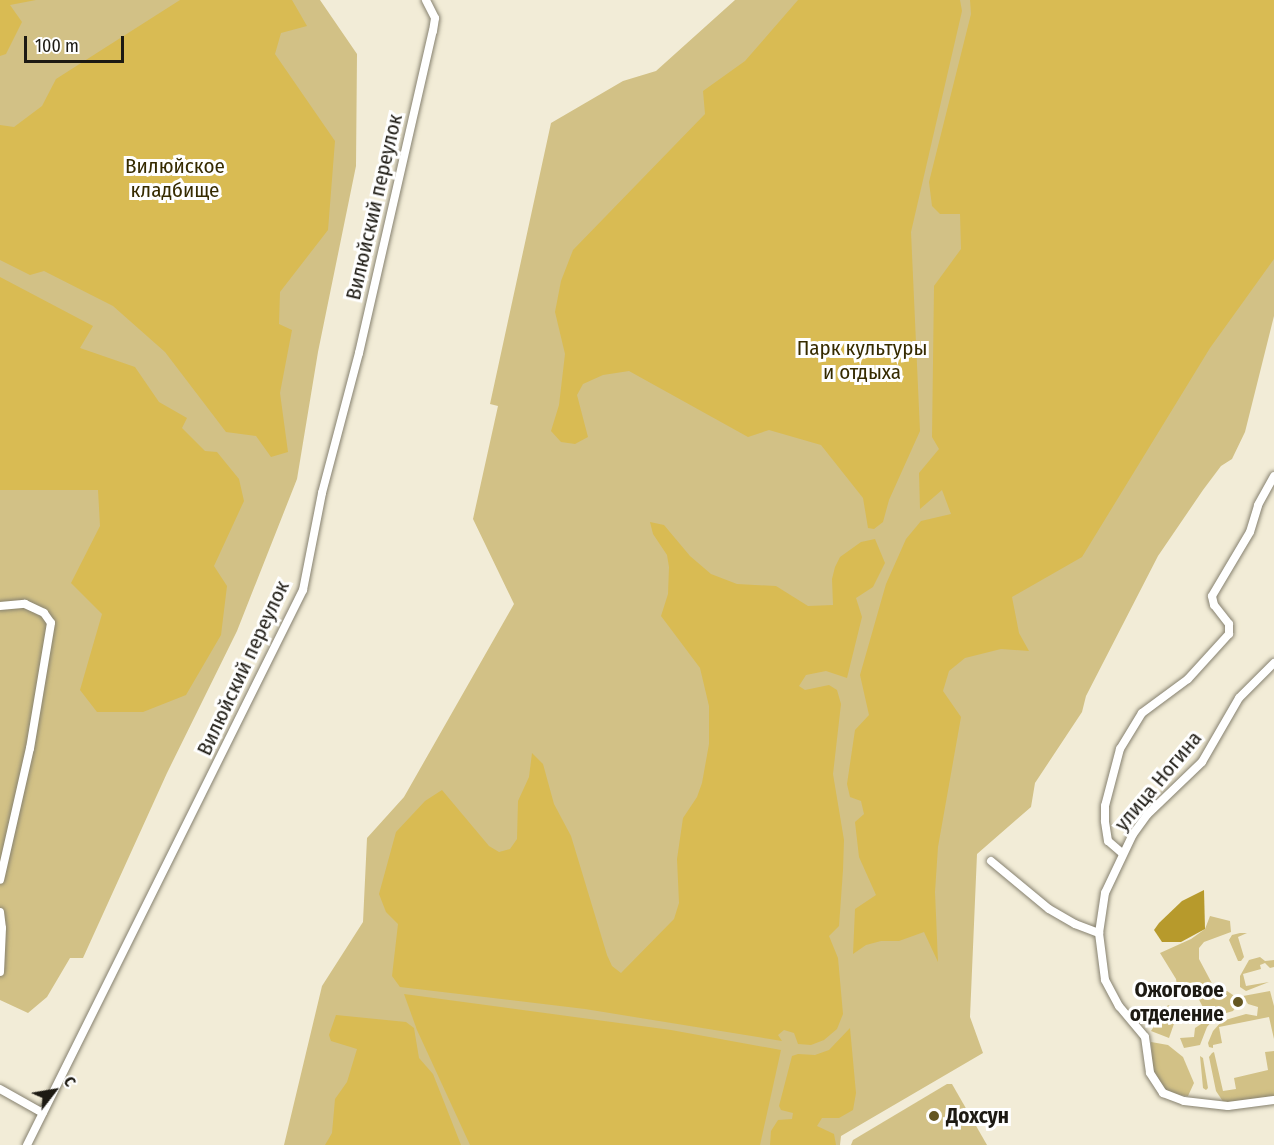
<!DOCTYPE html>
<html>
<head>
<meta charset="utf-8">
<style>
	body { margin:0 }
	#map { position:relative; width:1274px; height:1145px; overflow:hidden; background:#f2ecd7; font-family:"Fira Sans Condensed",sans-serif }
	div>[style] { position:absolute }
	[style*='--x'] { left:calc(var(--x)*1px); top:calc(var(--y)*1px); width:calc(var(--w)*1px); rotate:calc(var(--a)*1deg) }
	.green>* { inset:0; background:#d2c186 }
	.forest>* { inset:0; background:#d9bb53 }
	.water>* { inset:0; background:#b79a2c }
	.roads { filter:drop-shadow(0 0 2px #86816f) drop-shadow(0 0 2px #86816f) }
	.minor>* { height:8px; margin:-4px; padding:0 4px; transform-origin:4px; border-radius:4px; background:#fff }
	.dots>* { width:16px; height:16px; translate:-50% -50%; box-sizing:border-box; border:3px solid #fff; border-radius:50% }
	span { translate:-50% -50%; white-space:nowrap; text-align:center; line-height:1.15; -webkit-text-stroke:6px #fff; paint-order:stroke }
	.park-label { font-size:21px; color:#362b00 }
	.street-label { font-size:21px; color:#1d1a13 }
	.poi-label { font-size:21px; color:#1d1a13; font-weight:700 }
	.right { translate:-100% -50%; text-align:right }
	.left { translate:0 -50%; text-align:left }
	.north { position:absolute; left:24px; top:1061px; width:60px; height:60px; -webkit-text-stroke:4px #fff; paint-order:stroke; rotate:59deg; font-size:16px; font-weight:700; line-height:24px; text-align:center; color:#1d1a13 }
	.north::after { content:''; display:block; margin:auto; width:21px; height:27px; background:#1d1a13; clip-path:polygon(50% 0,100% 100%,50% 72%,0 100%) }
	.scale { position:absolute; left:24px; top:36px; width:100px; height:27px; box-sizing:border-box; border:3px solid #1d1a13; border-top:0; padding-left:8px; font-size:18px; line-height:21px; white-space:nowrap; color:#1d1a13; -webkit-text-stroke:4px #fff; paint-order:stroke }
</style>
</head>
<body>
<div id="map">
	<div class="green">
		<i style="clip-path:polygon(0 0,320px 0,357px 54px,356px 166px,318px 352px,297px 479px,237px 631px,167px 773px,83px 958px,70px 958px,47px 997px,28px 1013px,0 1000px)"></i>
		<i style="clip-path:polygon(735px 0,1274px 0,1274px 316px,1245px 432px,1232px 459px,1221px 466px,1203px 490px,1158px 556px,1086px 696px,1082px 712px,1035px 783px,1031px 807px,977px 854px,970px 1017px,983px 1053px,841px 1136px,840px 1145px,284px 1145px,322px 986px,363px 922px,367px 838px,404px 797px,514px 604px,473px 519px,498px 406px,490px 404px,551px 123px,623px 81px,656px 71px)"></i>
		<i style="clip-path:polygon(1210px 916px,1230px 921px,1231px 932px,1204px 942px,1199px 948px,1199px 959px,1216px 991px,1227px 991px,1233px 995px,1237px 1005px,1233px 1011px,1216px 1016px,1207px 1027px,1200px 1045px,1184px 1048px,1180px 1038px,1194px 1037px,1195px 1028px,1209px 1019px,1192px 986px,1173px 995px,1177px 985px,1176px 979px,1160px 953px,1191px 939px,1205px 929px)"></i>
		<i style="clip-path:polygon(1240px 933px,1247px 933px,1238px 937px,1244px 957px,1241px 961px,1238px 961px,1229px 940px,1232px 935px)"></i>
		<i style="clip-path:polygon(1260px 957px,1265px 961px,1274px 960px,1274px 967px,1270px 968px,1265px 963px,1260px 965px,1261px 969px,1243px 974px,1246px 986px,1269px 982px,1246px 991px,1240px 987px,1240px 976px,1249px 960px)"></i>
		<i style="clip-path:polygon(1270px 991px,1274px 1006px,1274px 1039px,1269px 1017px,1219px 1027px,1222px 1043px,1213px 1045px,1213px 1048px,1209px 1047px,1208px 1043px,1213px 1031px,1222px 1021px,1246px 1014px,1257px 1016px,1258px 1007px,1248px 1004px,1243px 996px)"></i>
		<i style="clip-path:polygon(1168px 1005px,1172px 1007px,1176px 1018px,1169px 1038px,1151px 1031px)"></i>
		<i style="clip-path:polygon(1151px 1042px,1168px 1045px,1183px 1057px,1194px 1083px,1188px 1096px,1176px 1095px,1161px 1088px,1153px 1074px)"></i>
		<i style="clip-path:polygon(1274px 1051px,1274px 1096px,1224px 1103px,1216px 1091px,1209px 1057px,1212px 1053px,1214px 1052px,1223px 1091px,1236px 1089px,1234px 1078px,1268px 1070px,1265px 1052px)"></i>
		<i style="clip-path:polygon(1200px 1056px,1203px 1058px,1208px 1088px,1206px 1090px,1203px 1088px)"></i>
		<i style="clip-path:polygon(947px 1084px,952px 1084px,987px 1145px,851px 1145px,853px 1140px)"></i>
	</div>
	<div class="forest">
		<i style="clip-path:polygon(0 0,36px 0,10px 5px,22px 22px,6px 54px,0 56px)"></i>
		<i style="clip-path:polygon(180px 0,292px 0,307px 26px,281px 33px,275px 54px,335px 141px,328px 230px,280px 292px,279px 324px,292px 330px,280px 393px,288px 452px,271px 457px,256px 436px,226px 432px,165px 352px,113px 306px,44px 271px,30px 275px,0 260px,0 125px,14px 127px,42px 106px,56px 79px)"></i>
		<i style="clip-path:polygon(798px 0,960px 0,962px 11px,911px 232px,920px 431px,889px 500px,883px 522px,874px 529px,868px 528px,863px 498px,821px 445px,769px 430px,748px 437px,629px 371px,603px 375px,583px 384px,577px 395px,588px 437px,575px 444px,561px 442px,551px 431px,559px 405px,565px 354px,555px 312px,561px 281px,573px 250px,705px 114px,703px 91px,745px 61px)"></i>
		<i style="clip-path:polygon(970px 0,1274px 0,1274px 259px,1210px 348px,1082px 557px,1012px 597px,1019px 633px,1029px 651px,1001px 649px,965px 658px,949px 671px,943px 691px,961px 717px,938px 847px,935px 892px,938px 962px,924px 932px,899px 941px,881px 941px,866px 945px,853px 954px,855px 909px,876px 895px,859px 857px,855px 822px,864px 814px,861px 801px,850px 797px,847px 784px,855px 730px,869px 715px,860px 675px,886px 584px,906px 539px,921px 521px,951px 514px,942px 490px,920px 509px,919px 473px,939px 449px,932px 437px,934px 286px,961px 249px,960px 214px,940px 214px,932px 206px,929px 182px,971px 14px)"></i>
		<i style="clip-path:polygon(0 277px,93px 326px,80px 348px,135px 367px,159px 402px,187px 418px,182px 428px,205px 451px,217px 452px,239px 479px,244px 501px,214px 566px,227px 586px,221px 635px,186px 695px,143px 712px,97px 712px,80px 690px,102px 614px,71px 583px,100px 526px,98px 490px,0 490px)"></i>
		<i style="clip-path:polygon(650px 522px,664px 525px,690px 556px,711px 574px,737px 584px,776px 586px,808px 606px,833px 605px,832px 579px,835px 567px,840px 557px,861px 542px,875px 539px,885px 563px,873px 587px,856px 598px,862px 617px,847px 678px,826px 671px,806px 675px,799px 686px,805px 690px,829px 685px,837px 690px,841px 704px,833px 774px,844px 840px,843px 870px,839px 926px,829px 936px,838px 958px,843px 1014px,837px 1029px,824px 1040px,811px 1045px,798px 1044px,794px 1033px,784px 1030px,778px 1035px,782px 1041px,585px 1009px,400px 987px,392px 976px,398px 924px,386px 912px,379px 894px,396px 832px,425px 801px,442px 790px,489px 846px,499px 852px,510px 849px,517px 839px,518px 801px,529px 777px,532px 753px,543px 764px,554px 804px,571px 836px,607px 955px,612px 966px,621px 973px,674px 919px,679px 903px,677px 859px,683px 818px,697px 797px,702px 783px,709px 744px,709px 706px,700px 668px,661px 616px,668px 594px,669px 567px,667px 555px,653px 534px)"></i>
		<i style="clip-path:polygon(404px 994px,671px 1030px,781px 1050px,760px 1145px,470px 1145px,417px 1030px)"></i>
		<i style="clip-path:polygon(336px 1015px,406px 1022px,414px 1028px,419px 1058px,433px 1074px,461px 1145px,325px 1145px,332px 1133px,335px 1099px,347px 1082px,357px 1049px,331px 1041px,329px 1035px)"></i>
		<i style="clip-path:polygon(850px 1028px,856px 1093px,853px 1110px,839px 1118px,822px 1118px,817px 1126px,834px 1134px,836px 1145px,770px 1145px,771px 1131px,778px 1120px,792px 1119px,793px 1113px,781px 1110px,779px 1106px,792px 1056px,798px 1054px,815px 1055px,829px 1050px)"></i>
	</div>
	<div class="water">
		<i style="clip-path:polygon(1204px 890px,1205px 929px,1181px 942px,1162px 942px,1154px 930px,1159px 923px,1182px 901px)"></i>
	</div>
	<div class="roads">
		<div class="minor">
			<i style="--x:0;--y:606;--w:25;--a:-5"></i>
			<i style="--x:25;--y:604;--w:21;--a:25"></i>
			<i style="--x:44;--y:613;--w:12;--a:55"></i>
			<i style="--x:51;--y:623;--w:127;--a:99.5"></i>
			<i style="--x:30;--y:748;--w:135;--a:102.8"></i>
			<i style="--x:1274;--y:663;--w:49;--a:135"></i>
			<i style="--x:1239;--y:698;--w:74;--a:120"></i>
			<i style="--x:1202;--y:762;--w:76;--a:136.1"></i>
			<i style="--x:1147;--y:815;--w:24;--a:126"></i>
			<i style="--x:1133;--y:834;--w:65;--a:115.4"></i>
			<i style="--x:1105;--y:893;--w:40;--a:98.5"></i>
			<i style="--x:1099;--y:933;--w:47;--a:82.7"></i>
			<i style="--x:1105;--y:980;--w:30;--a:62"></i>
			<i style="--x:1119;--y:1006;--w:40;--a:50"></i>
			<i style="--x:1145;--y:1037;--w:36;--a:82"></i>
			<i style="--x:1150;--y:1073;--w:24;--a:57"></i>
			<i style="--x:1163;--y:1093;--w:22;--a:21"></i>
			<i style="--x:1184;--y:1101;--w:44;--a:6.5"></i>
			<i style="--x:1228;--y:1106;--w:46;--a:-7.4"></i>
			<i style="--x:1122;--y:853;--w:18;--a:-139"></i>
			<i style="--x:1108;--y:841;--w:20;--a:-99"></i>
			<i style="--x:1105;--y:821;--w:15;--a:-90"></i>
			<i style="--x:1105;--y:806;--w:59;--a:-75.3"></i>
			<i style="--x:1120;--y:749;--w:42;--a:-58.6"></i>
			<i style="--x:1142;--y:713;--w:57;--a:-36.5"></i>
			<i style="--x:1188;--y:679;--w:61;--a:-47.7"></i>
			<i style="--x:1229;--y:634;--w:10;--a:-90"></i>
			<i style="--x:1229;--y:624;--w:24;--a:-128"></i>
			<i style="--x:1214;--y:605;--w:9;--a:-103"></i>
			<i style="--x:1212;--y:596;--w:74;--a:-59.3"></i>
			<i style="--x:1250;--y:532;--w:28;--a:-73"></i>
			<i style="--x:1258;--y:505;--w:33;--a:-61"></i>
			<i style="--x:991;--y:861;--w:75;--a:39.6"></i>
			<i style="--x:1049;--y:909;--w:30;--a:30"></i>
			<i style="--x:1075;--y:924;--w:26;--a:21"></i>
			<i style="--x:0;--y:912;--w:16;--a:83"></i>
			<i style="--x:2;--y:928;--w:44;--a:92.6"></i>
			<i style="--x:0;--y:1089;--w:49;--a:29.2"></i>
			<i style="--x:27;--y:1145;--w:620;--a:-63.56"></i>
			<i style="--x:303;--y:590;--w:99;--a:-78.9"></i>
			<i style="--x:322;--y:493;--w:145;--a:-75.2"></i>
			<i style="--x:359;--y:353;--w:330;--a:-77.1"></i>
			<i style="--x:433;--y:31;--w:13;--a:-81"></i>
			<i style="--x:435;--y:18;--w:20;--a:-117"></i>
		</div>
	</div>
	<div class="dots">
		<i style="left:1238px;top:1002px;background:#645622"></i>
		<i style="left:934px;top:1116px;background:#645622"></i>
	</div>
	<div class="park-label">
		<span style="left:175px;top:178px">Вилюйское<br>кладбище</span>
		<span style="left:862px;top:360px">Парк культуры<br>и отдыха</span>
	</div>
	<div class="street-label">
		<span style="left:374px;top:207px;rotate:-77deg">Вилюйский переулок</span>
		<span style="left:243px;top:668px;rotate:-65deg">Вилюйский переулок</span>
		<span style="left:1158px;top:781px;rotate:-50deg">улица Ногина</span>
	</div>
	<div class="poi-label">
		<span class="right" style="left:1224px;top:1002px">Ожоговое<br>отделение</span>
		<span class="left" style="left:946px;top:1116px">Дохсун</span>
	</div>
	<div class="north">С</div>
	<div class="scale">100 m</div>
</div>
</body>
</html>
